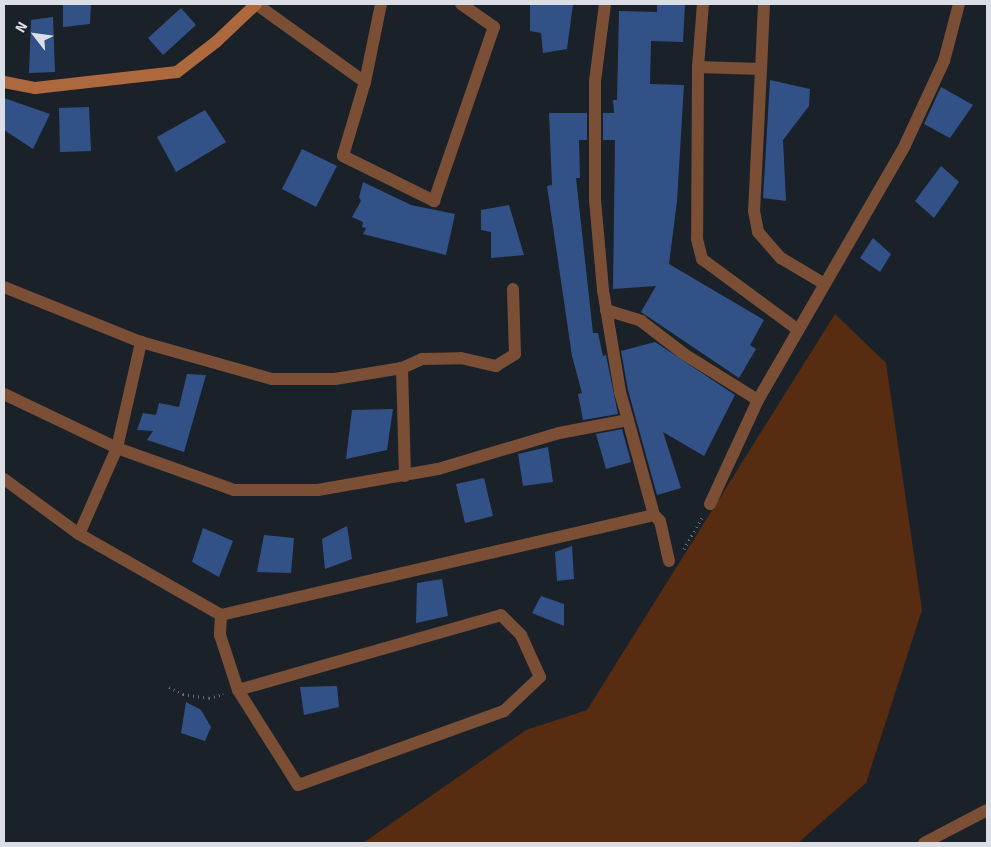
<!DOCTYPE html>
<html>
<head>
<meta charset="utf-8">
<style>
	body { margin:0 }
	#map { position:relative; width:991px; height:847px; overflow:hidden; background:#1b2129; font-family:Signika,sans-serif }
	div>[style] { position:absolute }
	[style*='--x'] { left:calc(var(--x)*1px); top:calc(var(--y)*1px); width:calc(var(--w)*1px); rotate:calc(var(--a)*1deg) }
	.green>* { inset:0; background:#572c10 }
	.building>* { inset:0; background:#325287 }
	.path>* { height:3px; margin-top:-1.5px; transform-origin:0; background:repeating-linear-gradient(90deg,#676d74 0 1px,transparent 0 5px) }
	.street>* { height:12px; margin:-6px; padding:0 6px; transform-origin:6px; border-radius:6px; background:#7a4f35 }
	.secondary>* { height:12px; margin:-6px; padding:0 6px; transform-origin:6px; border-radius:6px; background:#ad683e }
	span { translate:-50% -50%; white-space:nowrap; text-align:center; line-height:1.15; -webkit-text-stroke:4px #1b2129; paint-order:stroke }
	.frame { position:absolute; inset:0; border:5px solid #dbdfe5; pointer-events:none }
	.north { position:absolute; left:10px; top:10px; width:50px; height:50px; -webkit-text-stroke:4px #1b2129; paint-order:stroke; rotate:300deg; font-size:14px; font-weight:700; line-height:20px; text-align:center; color:#dbdfe5 }
	.north::after { content:''; display:block; margin:auto; width:18px; height:22px; background:#dbdfe5; clip-path:polygon(50% 0,100% 100%,50% 72%,0 100%) }
</style>
</head>
<body>
<div id="map">
	<div class="green">
		<i style="clip-path:polygon(835px 314px,886px 363px,922px 610px,866px 783px,798px 843px,363px 843px,526px 730px,587px 710px)"></i>
	</div>
	<div class="building">
		<i style="clip-path:polygon(63px 4px,91px 4px,90px 24px,63px 27px)"></i>
		<i style="clip-path:polygon(530px 4px,573px 4px,567px 49px,543px 53px,541px 33px,530px 31px)"></i>
		<i style="clip-path:polygon(657px 4px,685px 4px,683px 42px,651px 41px,650px 84px,684px 85px,677px 201px,669px 264px,764px 320px,750px 345px,756px 349px,739px 378px,641px 312px,656px 286px,613px 289px,615px 140px,603px 140px,603px 113px,614px 113px,613px 100px,617px 100px,619px 11px,657px 12px)"></i>
		<i style="clip-path:polygon(181px 8px,196px 25px,163px 55px,148px 38px)"></i>
		<i style="clip-path:polygon(53px 17px,55px 72px,29px 73px,31px 20px)"></i>
		<i style="clip-path:polygon(770px 80px,810px 89px,809px 106px,783px 140px,786px 201px,763px 198px)"></i>
		<i style="clip-path:polygon(941px 87px,973px 105px,950px 138px,924px 124px)"></i>
		<i style="clip-path:polygon(4px 98px,50px 114px,33px 149px,4px 130px)"></i>
		<i style="clip-path:polygon(89px 107px,91px 151px,60px 152px,59px 108px)"></i>
		<i style="clip-path:polygon(205px 110px,226px 142px,176px 172px,157px 137px)"></i>
		<i style="clip-path:polygon(549px 113px,587px 113px,587px 140px,579px 140px,580px 178px,576px 178px,593px 333px,598px 333px,603px 356px,606px 355px,618px 414px,583px 420px,578px 394px,582px 393px,572px 356px,547px 186px,552px 185px)"></i>
		<i style="clip-path:polygon(302px 149px,337px 166px,316px 207px,282px 189px)"></i>
		<i style="clip-path:polygon(941px 166px,959px 182px,934px 218px,915px 201px)"></i>
		<i style="clip-path:polygon(363px 182px,411px 205px,455px 214px,446px 255px,363px 234px,366px 228px,362px 227px,363px 222px,352px 217px,361px 201px,359px 197px)"></i>
		<i style="clip-path:polygon(509px 205px,524px 255px,491px 258px,491px 232px,481px 230px,481px 210px)"></i>
		<i style="clip-path:polygon(873px 238px,891px 254px,880px 272px,860px 258px)"></i>
		<i style="clip-path:polygon(655px 342px,735px 395px,704px 456px,663px 432px,681px 488px,657px 495px,628px 390px,621px 351px)"></i>
		<i style="clip-path:polygon(187px 374px,206px 375px,184px 452px,147px 440px,153px 431px,137px 430px,143px 413px,156px 415px,159px 403px,179px 407px)"></i>
		<i style="clip-path:polygon(393px 409px,387px 450px,346px 459px,352px 410px)"></i>
		<i style="clip-path:polygon(622px 429px,631px 462px,606px 469px,596px 434px)"></i>
		<i style="clip-path:polygon(548px 447px,553px 482px,523px 486px,518px 454px)"></i>
		<i style="clip-path:polygon(484px 478px,493px 516px,465px 523px,456px 484px)"></i>
		<i style="clip-path:polygon(347px 526px,352px 559px,325px 569px,322px 539px)"></i>
		<i style="clip-path:polygon(203px 528px,233px 541px,219px 577px,192px 562px)"></i>
		<i style="clip-path:polygon(264px 535px,294px 538px,291px 573px,257px 572px)"></i>
		<i style="clip-path:polygon(572px 546px,574px 579px,557px 581px,555px 552px)"></i>
		<i style="clip-path:polygon(442px 579px,448px 616px,416px 623px,417px 583px)"></i>
		<i style="clip-path:polygon(541px 596px,564px 604px,564px 626px,532px 613px)"></i>
		<i style="clip-path:polygon(337px 686px,339px 707px,304px 715px,300px 687px)"></i>
		<i style="clip-path:polygon(186px 702px,201px 710px,211px 727px,205px 741px,181px 733px)"></i>
	</div>
	<div class="path">
		<i style="--x:684;--y:549;--w:36;--a:-60"></i>
		<i style="--x:169;--y:687;--w:16;--a:27"></i>
		<i style="--x:183;--y:694;--w:26;--a:9"></i>
		<i style="--x:209;--y:698;--w:15;--a:-16"></i>
	</div>
	<div class="street">
		<i style="--x:256;--y:4;--w:134;--a:35.6"></i>
		<i style="--x:365;--y:82;--w:77;--a:106.6"></i>
		<i style="--x:343;--y:156;--w:102;--a:26.3"></i>
		<i style="--x:434;--y:201;--w:184;--a:-71"></i>
		<i style="--x:494;--y:27;--w:40;--a:-145.1"></i>
		<i style="--x:605;--y:4;--w:78;--a:97.4"></i>
		<i style="--x:595;--y:81;--w:119;--a:90"></i>
		<i style="--x:595;--y:200;--w:90;--a:84.9"></i>
		<i style="--x:603;--y:290;--w:103;--a:80.5"></i>
		<i style="--x:620;--y:392;--w:29;--a:74"></i>
		<i style="--x:628;--y:420;--w:70;--a:169.3"></i>
		<i style="--x:559;--y:433;--w:126;--a:163.4"></i>
		<i style="--x:438;--y:469;--w:122;--a:170.1"></i>
		<i style="--x:318;--y:490;--w:84;--a:180"></i>
		<i style="--x:234;--y:490;--w:124;--a:-160.3"></i>
		<i style="--x:117;--y:448;--w:94;--a:113.8"></i>
		<i style="--x:79;--y:534;--w:163;--a:29.7"></i>
		<i style="--x:221;--y:615;--w:444;--a:-13"></i>
		<i style="--x:654;--y:515;--w:8;--a:45"></i>
		<i style="--x:660;--y:521;--w:41;--a:77.3"></i>
		<i style="--x:764;--y:4;--w:65;--a:92.6"></i>
		<i style="--x:761;--y:69;--w:63;--a:-178.2"></i>
		<i style="--x:698;--y:67;--w:172;--a:90.3"></i>
		<i style="--x:697;--y:239;--w:21;--a:76"></i>
		<i style="--x:702;--y:259;--w:118;--a:36.4"></i>
		<i style="--x:698;--y:67;--w:63;--a:-85.5"></i>
		<i style="--x:761;--y:69;--w:142;--a:92.8"></i>
		<i style="--x:754;--y:211;--w:21;--a:79"></i>
		<i style="--x:758;--y:232;--w:35;--a:49"></i>
		<i style="--x:781;--y:258;--w:49;--a:30.8"></i>
		<i style="--x:365;--y:82;--w:80;--a:-78.4"></i>
		<i style="--x:4;--y:287;--w:148;--a:21.9"></i>
		<i style="--x:606;--y:310;--w:37;--a:17"></i>
		<i style="--x:641;--y:321;--w:54;--a:37.5"></i>
		<i style="--x:684;--y:354;--w:87;--a:31.9"></i>
		<i style="--x:402;--y:368;--w:22;--a:-24"></i>
		<i style="--x:422;--y:359;--w:39;--a:-1"></i>
		<i style="--x:461;--y:358;--w:36;--a:13"></i>
		<i style="--x:496;--y:366;--w:22;--a:-32"></i>
		<i style="--x:515;--y:354;--w:65;--a:-91.8"></i>
		<i style="--x:4;--y:394;--w:125;--a:25.5"></i>
		<i style="--x:117;--y:448;--w:109;--a:-77.2"></i>
		<i style="--x:141;--y:342;--w:136;--a:15.8"></i>
		<i style="--x:272;--y:379;--w:63;--a:0"></i>
		<i style="--x:335;--y:379;--w:68;--a:-9.3"></i>
		<i style="--x:402;--y:368;--w:108;--a:88.4"></i>
		<i style="--x:628;--y:420;--w:98;--a:74.7"></i>
		<i style="--x:4;--y:479;--w:93;--a:36.3"></i>
		<i style="--x:710;--y:504;--w:115;--a:-65.2"></i>
		<i style="--x:758;--y:400;--w:294;--a:-60"></i>
		<i style="--x:905;--y:145;--w:93;--a:-65.1"></i>
		<i style="--x:944;--y:61;--w:59;--a:-75.3"></i>
		<i style="--x:221;--y:615;--w:20;--a:93"></i>
		<i style="--x:220;--y:635;--w:58;--a:71.9"></i>
		<i style="--x:238;--y:690;--w:273;--a:-15.9"></i>
		<i style="--x:501;--y:615;--w:28;--a:45"></i>
		<i style="--x:521;--y:635;--w:46;--a:65.7"></i>
		<i style="--x:540;--y:677;--w:50;--a:136.6"></i>
		<i style="--x:504;--y:711;--w:219;--a:160.2"></i>
		<i style="--x:298;--y:785;--w:112;--a:-122.3"></i>
		<i style="--x:924;--y:843;--w:71;--a:-27.6"></i>
	</div>
	<div class="secondary">
		<i style="--x:4;--y:82;--w:32;--a:11"></i>
		<i style="--x:35;--y:88;--w:143;--a:-6.4"></i>
		<i style="--x:177;--y:72;--w:49;--a:-37.6"></i>
		<i style="--x:216;--y:42;--w:55;--a:-43.5"></i>
	</div>
	<div class="frame"></div>
	<div class="north">N</div>
</div>
</body>
</html>
